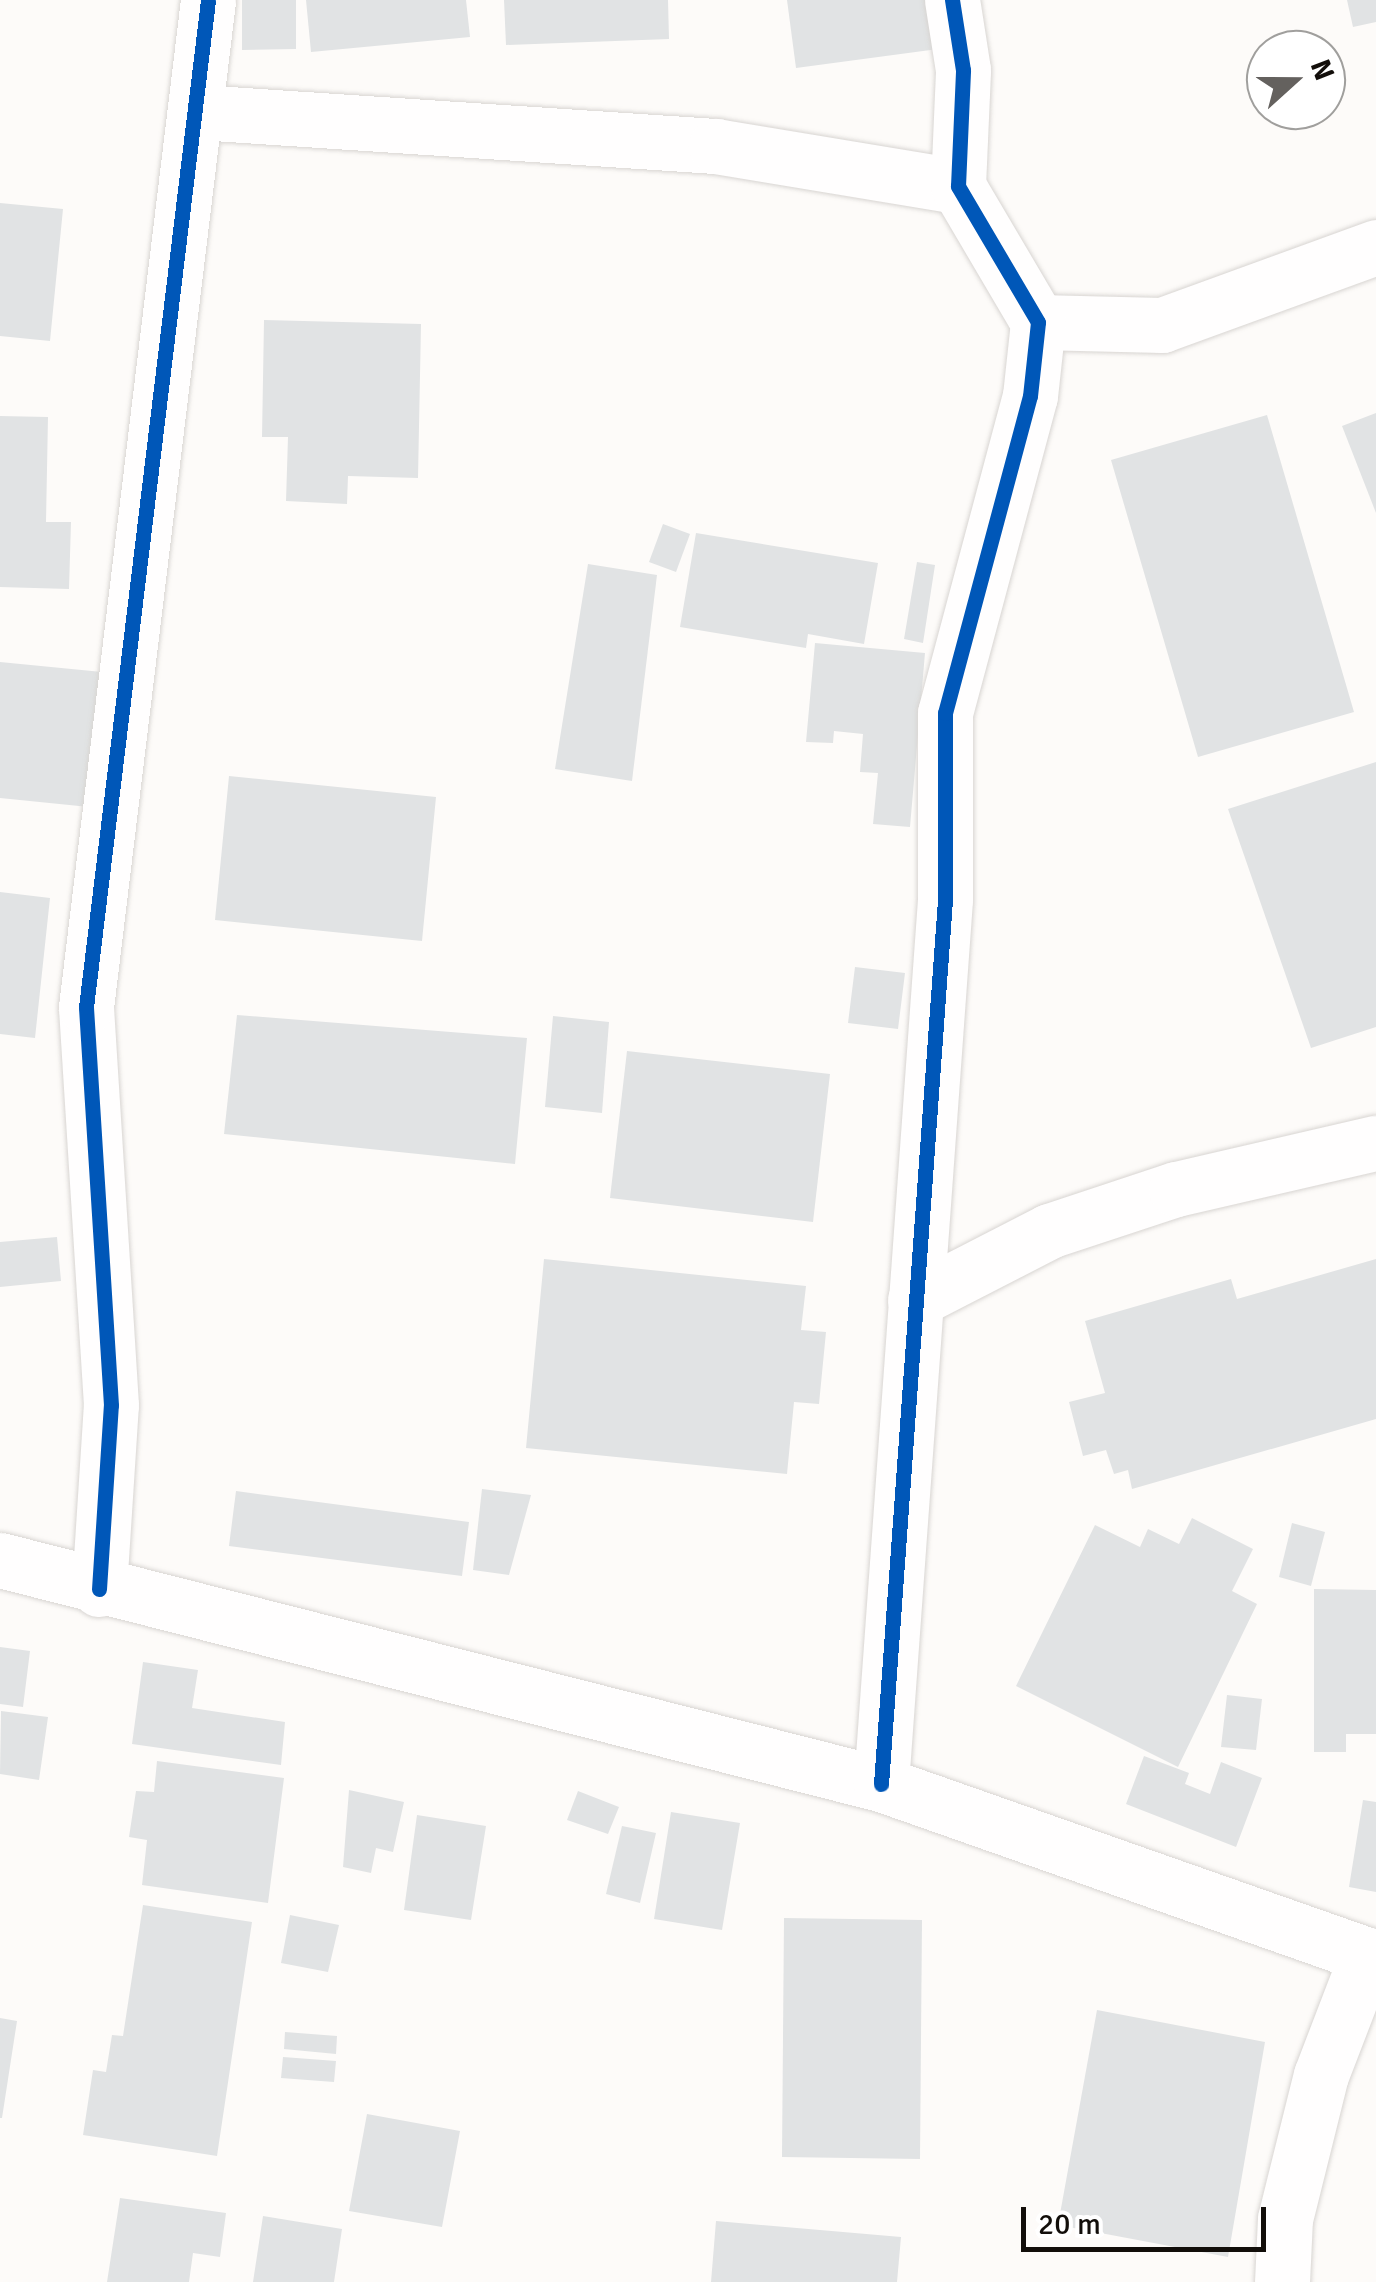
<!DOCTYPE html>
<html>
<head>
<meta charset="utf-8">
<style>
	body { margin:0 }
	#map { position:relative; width:1376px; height:2282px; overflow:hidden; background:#fdfbf9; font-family:Signika,sans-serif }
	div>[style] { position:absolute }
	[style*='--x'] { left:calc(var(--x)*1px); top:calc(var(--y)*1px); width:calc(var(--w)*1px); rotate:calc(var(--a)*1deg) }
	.building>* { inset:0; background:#e1e3e4 }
	.roads { filter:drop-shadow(0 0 2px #d8d5d2) drop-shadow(0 0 2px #d8d5d2) }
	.minor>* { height:55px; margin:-27.5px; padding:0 27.5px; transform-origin:27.5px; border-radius:27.5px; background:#fffefe }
	.cycleway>* { height:15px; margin:-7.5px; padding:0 7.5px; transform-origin:7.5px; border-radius:7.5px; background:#0057b8 }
	span { translate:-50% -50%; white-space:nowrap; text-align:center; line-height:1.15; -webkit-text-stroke:9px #fff; paint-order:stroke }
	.north { position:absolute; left:1246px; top:30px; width:100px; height:100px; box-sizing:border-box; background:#fff; border:2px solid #a09f9d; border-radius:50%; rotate:69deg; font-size:28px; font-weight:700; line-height:40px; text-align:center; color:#120e0a }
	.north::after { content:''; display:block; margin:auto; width:35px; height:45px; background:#64615e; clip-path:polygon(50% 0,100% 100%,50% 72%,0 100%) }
	.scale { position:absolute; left:1021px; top:2207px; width:245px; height:45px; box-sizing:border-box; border:5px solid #120e0a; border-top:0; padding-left:12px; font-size:30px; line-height:35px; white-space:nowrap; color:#120e0a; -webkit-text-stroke:8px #fff; paint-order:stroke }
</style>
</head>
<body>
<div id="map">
	<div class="building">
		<i style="clip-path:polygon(242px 0,296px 0,296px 49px,242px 50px)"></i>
		<i style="clip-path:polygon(306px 0,466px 0,470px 37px,311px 52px)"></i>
		<i style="clip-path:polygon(504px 0,668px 0,669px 39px,506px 45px)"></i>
		<i style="clip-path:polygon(787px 0,931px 0,938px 49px,796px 68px)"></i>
		<i style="clip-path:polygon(1347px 0,1376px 0,1376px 22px,1353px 27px)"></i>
		<i style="clip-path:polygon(0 203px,63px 209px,50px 341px,0 336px)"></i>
		<i style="clip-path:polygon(264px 320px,421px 324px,418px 478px,348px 476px,347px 504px,286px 501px,288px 437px,262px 437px)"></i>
		<i style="clip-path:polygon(1376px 413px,1376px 513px,1342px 426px)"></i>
		<i style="clip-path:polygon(1267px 415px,1354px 712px,1198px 757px,1111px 460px)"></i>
		<i style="clip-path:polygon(0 416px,48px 417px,46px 522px,71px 522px,69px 589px,0 587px)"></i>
		<i style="clip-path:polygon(663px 524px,690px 534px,676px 572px,649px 562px)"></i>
		<i style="clip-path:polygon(696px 533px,878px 563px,864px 644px,808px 634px,806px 648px,680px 627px)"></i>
		<i style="clip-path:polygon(917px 562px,935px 565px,923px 643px,904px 639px)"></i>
		<i style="clip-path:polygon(588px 564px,657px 575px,632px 781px,555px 769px)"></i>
		<i style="clip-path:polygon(815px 643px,925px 653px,910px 827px,873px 824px,878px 773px,860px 772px,863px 734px,834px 731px,833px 743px,806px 742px)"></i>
		<i style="clip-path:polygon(0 662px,102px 672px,89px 807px,0 798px)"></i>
		<i style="clip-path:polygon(1376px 762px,1376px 1027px,1311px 1048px,1228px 809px)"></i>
		<i style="clip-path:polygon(229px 776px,436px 797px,422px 941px,215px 920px)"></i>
		<i style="clip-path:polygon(0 892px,50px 898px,35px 1038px,0 1034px)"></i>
		<i style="clip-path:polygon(855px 967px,905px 973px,898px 1029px,848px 1023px)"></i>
		<i style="clip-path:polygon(237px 1015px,527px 1038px,515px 1164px,224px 1134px)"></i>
		<i style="clip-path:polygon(553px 1016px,609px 1022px,602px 1113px,545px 1107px)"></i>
		<i style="clip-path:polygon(627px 1051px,830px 1074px,813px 1222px,610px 1198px)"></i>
		<i style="clip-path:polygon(57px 1237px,61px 1281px,0 1287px,0 1242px)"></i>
		<i style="clip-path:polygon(544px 1259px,806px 1286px,801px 1330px,826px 1332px,819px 1404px,794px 1402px,787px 1474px,526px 1448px)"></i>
		<i style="clip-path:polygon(1376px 1259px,1376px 1419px,1132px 1489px,1128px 1470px,1114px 1474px,1106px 1450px,1083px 1456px,1069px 1402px,1105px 1393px,1085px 1321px,1231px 1279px,1237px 1299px)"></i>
		<i style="clip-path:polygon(482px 1489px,531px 1495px,509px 1575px,473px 1570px)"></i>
		<i style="clip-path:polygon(236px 1491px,469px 1522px,462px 1576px,229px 1546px)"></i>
		<i style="clip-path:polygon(1192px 1518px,1253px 1549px,1232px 1591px,1257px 1604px,1178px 1767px,1016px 1686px,1095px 1525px,1140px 1547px,1148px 1529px,1179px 1544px)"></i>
		<i style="clip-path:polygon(1292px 1523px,1325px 1532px,1311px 1586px,1279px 1577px)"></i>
		<i style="clip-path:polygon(1314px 1589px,1376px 1590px,1376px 1734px,1346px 1734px,1346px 1752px,1314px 1752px)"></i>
		<i style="clip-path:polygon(0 1647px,30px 1651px,23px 1707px,0 1704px)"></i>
		<i style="clip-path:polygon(143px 1662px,198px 1670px,192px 1708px,285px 1722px,281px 1765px,132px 1744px)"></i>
		<i style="clip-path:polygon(1227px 1695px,1262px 1699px,1256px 1750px,1221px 1747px)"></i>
		<i style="clip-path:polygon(1px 1711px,48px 1717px,39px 1780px,0 1774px)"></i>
		<i style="clip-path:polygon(1144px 1756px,1189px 1773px,1185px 1784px,1210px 1794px,1221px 1762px,1262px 1778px,1236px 1847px,1126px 1804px)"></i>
		<i style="clip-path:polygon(157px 1761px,284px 1778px,268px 1903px,142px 1885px,147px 1840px,129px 1837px,136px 1791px,154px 1792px)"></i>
		<i style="clip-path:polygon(349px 1790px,404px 1802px,393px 1852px,376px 1848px,371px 1873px,343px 1867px)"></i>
		<i style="clip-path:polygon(578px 1791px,619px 1807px,608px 1834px,567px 1820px)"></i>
		<i style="clip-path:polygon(1363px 1800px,1376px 1802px,1376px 1892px,1349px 1887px)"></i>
		<i style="clip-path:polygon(671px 1812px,740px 1823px,722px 1930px,654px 1919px)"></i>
		<i style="clip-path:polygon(417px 1815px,486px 1826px,471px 1920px,404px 1910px)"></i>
		<i style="clip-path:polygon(622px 1826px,656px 1833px,640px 1903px,606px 1894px)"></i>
		<i style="clip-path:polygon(143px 1905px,252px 1922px,217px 2156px,83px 2135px,93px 2070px,106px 2072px,112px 2035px,123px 2036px)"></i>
		<i style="clip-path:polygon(290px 1915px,339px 1925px,328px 1972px,281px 1963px)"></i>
		<i style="clip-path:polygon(784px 1918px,922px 1920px,920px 2159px,782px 2157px)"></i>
		<i style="clip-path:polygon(1097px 2010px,1265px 2042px,1228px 2257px,1058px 2225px)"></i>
		<i style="clip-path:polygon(0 2018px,17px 2021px,2px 2118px,0 2118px)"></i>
		<i style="clip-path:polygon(285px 2032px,337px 2036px,336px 2054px,284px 2049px)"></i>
		<i style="clip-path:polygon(283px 2057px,336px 2061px,334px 2082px,281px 2078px)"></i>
		<i style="clip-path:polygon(367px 2114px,460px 2131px,442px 2227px,349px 2211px)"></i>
		<i style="clip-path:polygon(120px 2198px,226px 2213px,220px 2257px,193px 2253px,189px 2282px,107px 2282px)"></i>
		<i style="clip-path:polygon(263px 2216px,342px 2229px,334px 2282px,253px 2282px)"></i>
		<i style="clip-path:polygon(716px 2221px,901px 2237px,897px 2282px,711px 2282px)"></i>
	</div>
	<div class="roads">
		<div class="minor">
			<i style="--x:198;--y:112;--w:519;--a:3.76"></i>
			<i style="--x:716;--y:146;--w:245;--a:9.4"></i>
			<i style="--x:1038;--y:322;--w:124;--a:1.4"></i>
			<i style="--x:1162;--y:325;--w:228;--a:-20"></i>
			<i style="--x:915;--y:1300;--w:151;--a:-27.2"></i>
			<i style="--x:1049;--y:1231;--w:134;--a:-18.3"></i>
			<i style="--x:1176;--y:1189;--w:205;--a:-13"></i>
			<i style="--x:0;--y:1560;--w:909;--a:14.27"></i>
			<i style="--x:881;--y:1784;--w:525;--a:19.37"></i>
			<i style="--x:99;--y:1589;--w:184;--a:-86.3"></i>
			<i style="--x:111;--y:1405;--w:399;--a:-93.6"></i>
			<i style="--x:86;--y:1007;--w:1014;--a:-83.09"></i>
			<i style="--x:881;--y:1784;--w:887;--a:-85.86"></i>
			<i style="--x:945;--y:899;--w:186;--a:-90"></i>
			<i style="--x:945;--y:713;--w:328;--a:-75"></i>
			<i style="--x:1030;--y:396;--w:74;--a:-83.8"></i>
			<i style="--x:1038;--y:322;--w:158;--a:-120.5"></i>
			<i style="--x:958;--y:186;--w:116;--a:-87.5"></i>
			<i style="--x:963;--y:70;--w:71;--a:-98.9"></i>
			<i style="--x:1282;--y:2282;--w:63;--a:-87.3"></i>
			<i style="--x:1285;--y:2219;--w:148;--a:-76"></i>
			<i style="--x:1321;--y:2075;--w:129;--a:-69"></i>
		</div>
	</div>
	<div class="cycleway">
		<i style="--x:99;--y:1589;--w:184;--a:-86.3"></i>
		<i style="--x:111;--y:1405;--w:399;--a:-93.6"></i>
		<i style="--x:86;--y:1007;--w:1014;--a:-83.09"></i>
		<i style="--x:881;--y:1784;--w:887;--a:-85.86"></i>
		<i style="--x:945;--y:899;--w:186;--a:-90"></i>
		<i style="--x:945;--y:713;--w:328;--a:-75"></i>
		<i style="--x:1030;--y:396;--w:74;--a:-83.8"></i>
		<i style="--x:1038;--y:322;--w:158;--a:-120.5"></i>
		<i style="--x:958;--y:186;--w:116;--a:-87.5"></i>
		<i style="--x:963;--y:70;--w:71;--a:-98.9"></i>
	</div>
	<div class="north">N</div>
	<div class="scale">20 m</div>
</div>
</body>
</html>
